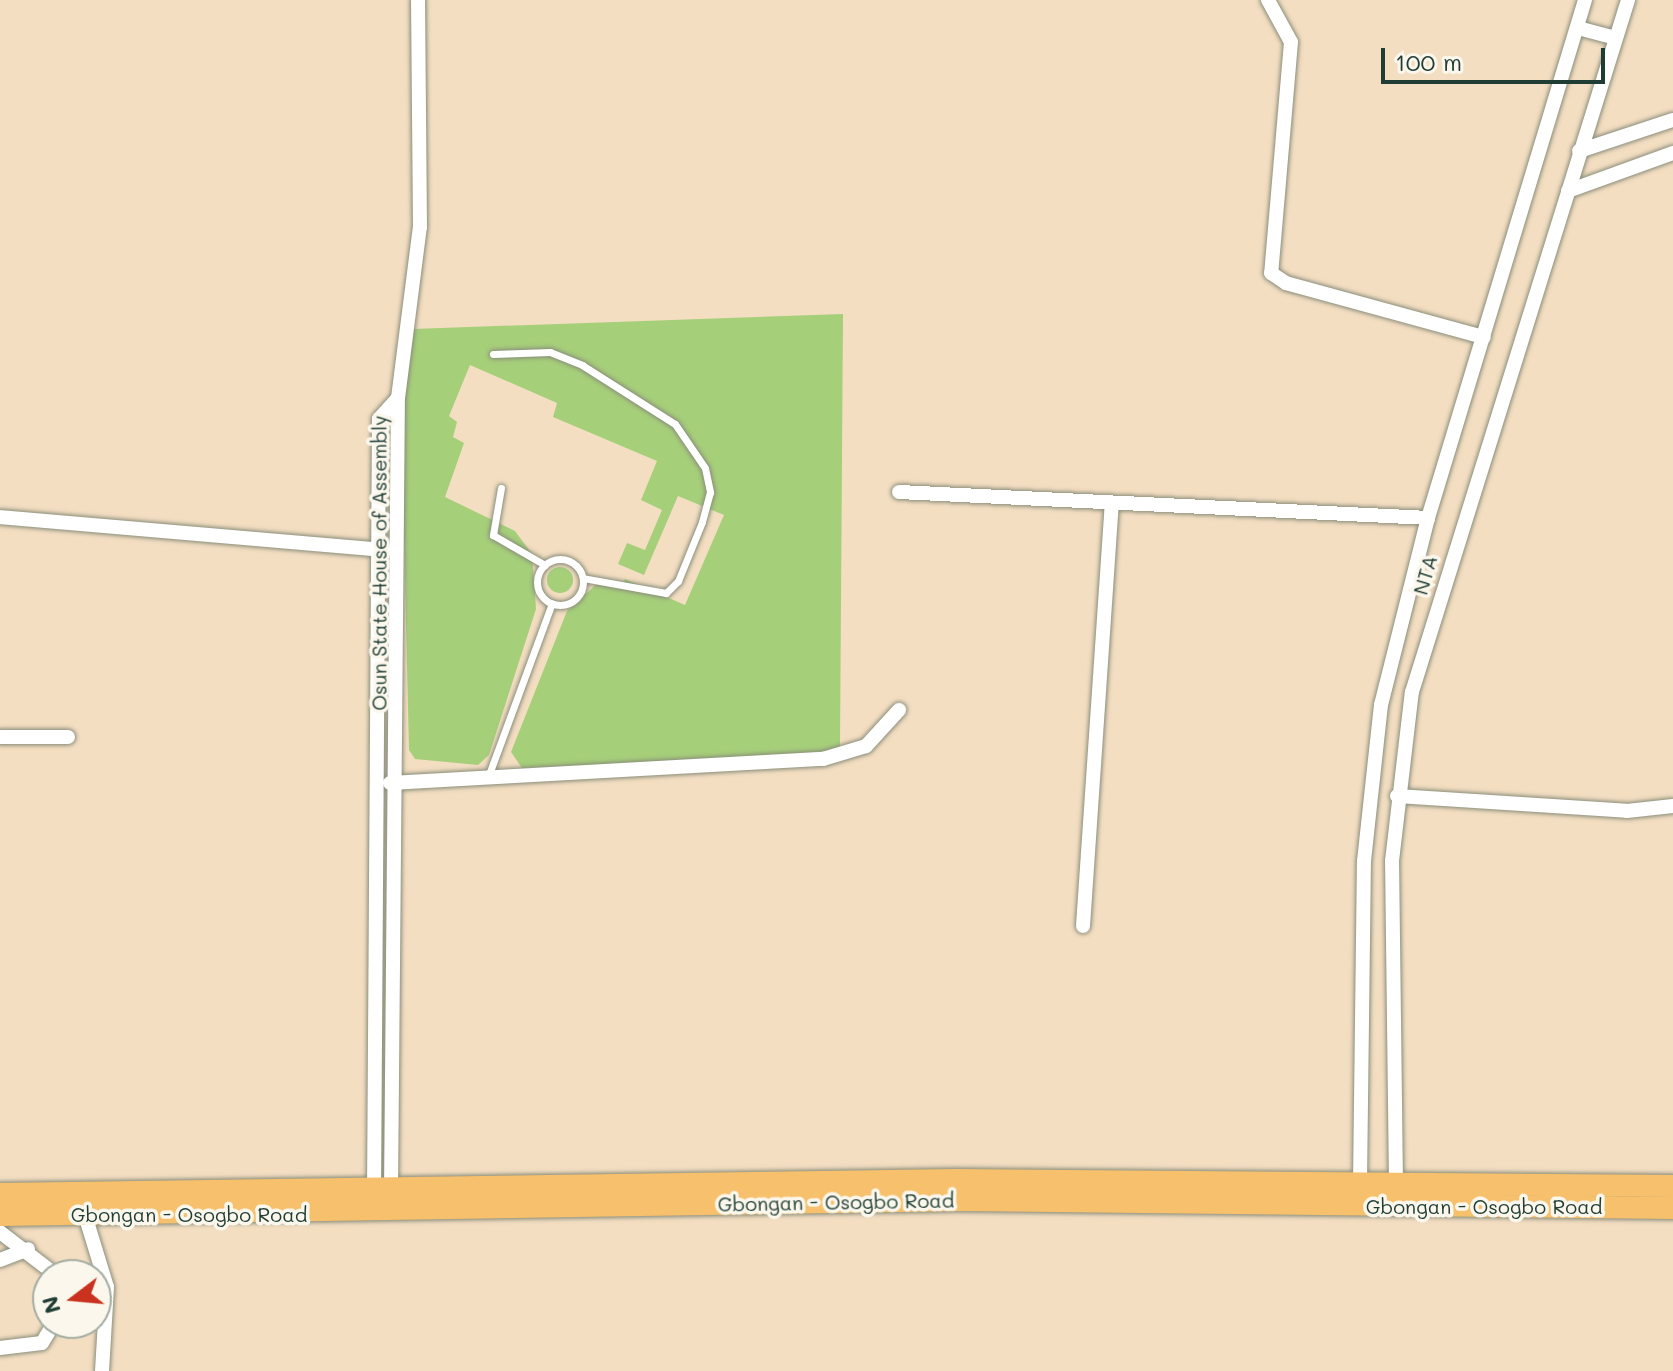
<!DOCTYPE html>
<html>
<head>
<meta charset="utf-8">
<style>
	body { margin:0 }
	#map { position:relative; width:1673px; height:1371px; overflow:hidden; background:#f4dec2; font-family:Mali,sans-serif }
	div>[style] { position:absolute }
	[style*='--x'] { left:calc(var(--x)*1px); top:calc(var(--y)*1px); width:calc(var(--w)*1px); rotate:calc(var(--a)*1deg) }
	.green>* { inset:0; background:#a6cf7a }
	.round { border-radius:50% }
	.roads { filter:drop-shadow(0 0 2px #8a8e7b) drop-shadow(0 0 2px #8a8e7b) }
	.service>* { height:7px; margin:-3.5px; padding:0 3.5px; transform-origin:3.5px; border-radius:3.5px; background:#fff }
	.service>.ring { margin:-3.5px; padding:0; box-sizing:content-box; background:none; border:7px solid #fff; border-radius:50% }
	.minor>* { height:14px; margin:-7px; padding:0 7px; transform-origin:7px; border-radius:7px; background:#fff }
	.primary>* { height:22px; margin:-11px; padding:0 11px; transform-origin:11px; border-radius:11px; background:#f7c06c }
	span { translate:-50% -50%; white-space:nowrap; text-align:center; line-height:1.15; -webkit-text-stroke:7px #fbf7ec; paint-order:stroke }
	.street-label { font-size:20px; color:#1f3d34 }
	.north { position:absolute; left:32px; top:1259px; width:80px; height:80px; box-sizing:border-box; background:#fbf7ec; border:2px solid #a3ada2; border-radius:50%; rotate:254deg; font-size:22px; font-weight:700; line-height:32px; text-align:center; color:#1f3d34 }
	.north::after { content:''; display:block; margin:auto; width:28px; height:36px; background:#c8321e; clip-path:polygon(50% 0,100% 100%,50% 72%,0 100%) }
	.scale { position:absolute; left:1381px; top:48px; width:224px; height:36px; box-sizing:border-box; border:4px solid #1f3d34; border-top:0; padding-left:10px; font-size:24px; line-height:28px; white-space:nowrap; color:#1f3d34; -webkit-text-stroke:6px #fbf7ec; paint-order:stroke }
</style>
</head>
<body>
<div id="map">
	<div class="green">
		<i style="clip-path:polygon(843px 314px,840px 747px,815px 757px,522px 768px,511px 752px,567px 611px,602px 579px,621px 588px,625px 579px,685px 605px,724px 515px,678px 496px,644px 575px,618px 564px,627px 543px,645px 550px,662px 510px,641px 500px,657px 461px,553px 417px,557px 403px,470px 365px,449px 416px,457px 422px,453px 437px,464px 443px,445px 497px,515px 531px,532px 554px,536px 609px,489px 755px,478px 765px,415px 759px,409px 750px,401px 407px,413px 329px)"></i>
		<i class="round" style="left:547px;top:567px;width:26px;height:26px"></i>
	</div>
	<div class="roads">
		<div class="service">
			<i style="--x:493;--y:354;--w:57;--a:-2"></i>
			<i style="--x:550;--y:352;--w:35;--a:22"></i>
			<i style="--x:582;--y:365;--w:110;--a:32.4"></i>
			<i style="--x:675;--y:424;--w:53;--a:55.7"></i>
			<i style="--x:705;--y:468;--w:25;--a:78"></i>
			<i style="--x:710;--y:492;--w:31;--a:105"></i>
			<i style="--x:702;--y:522;--w:64;--a:112.1"></i>
			<i style="--x:678;--y:581;--w:17;--a:135"></i>
			<i style="--x:666;--y:593;--w:84;--a:-169.8"></i>
			<i style="--x:501;--y:488;--w:48;--a:99.7"></i>
			<i style="--x:493;--y:535;--w:60;--a:30"></i>
			<i class="ring" style="left:537px;top:559px;width:39px;height:39px"></i>
			<i style="--x:488;--y:777;--w:185;--a:-69.8"></i>
		</div>
		<div class="minor">
			<i style="--x:1268;--y:0;--w:48;--a:61.3"></i>
			<i style="--x:1291;--y:42;--w:232;--a:94.9"></i>
			<i style="--x:1271;--y:273;--w:18;--a:34"></i>
			<i style="--x:1286;--y:283;--w:205;--a:15.3"></i>
			<i style="--x:1578;--y:28;--w:39;--a:15"></i>
			<i style="--x:1579;--y:151;--w:99;--a:-18.3"></i>
			<i style="--x:1568;--y:191;--w:112;--a:-19.9"></i>
			<i style="--x:899;--y:492;--w:530;--a:2.81"></i>
			<i style="--x:0;--y:517;--w:387;--a:4.9"></i>
			<i style="--x:0;--y:737;--w:68;--a:0"></i>
			<i style="--x:390;--y:783;--w:434;--a:-3.2"></i>
			<i style="--x:823;--y:759;--w:45;--a:-16.8"></i>
			<i style="--x:866;--y:746;--w:49;--a:-47.5"></i>
			<i style="--x:1397;--y:796;--w:230;--a:3.7"></i>
			<i style="--x:1627;--y:811;--w:46;--a:-6.2"></i>
			<i style="--x:1083;--y:926;--w:423;--a:-86.1"></i>
			<i style="--x:1360;--y:1184;--w:323;--a:-89.3"></i>
			<i style="--x:1364;--y:861;--w:157;--a:-83.8"></i>
			<i style="--x:1381;--y:705;--w:193;--a:-75.9"></i>
			<i style="--x:1428;--y:518;--w:541;--a:-73.14"></i>
			<i style="--x:1396;--y:1184;--w:323;--a:-90.7"></i>
			<i style="--x:1392;--y:861;--w:170;--a:-83.3"></i>
			<i style="--x:1412;--y:692;--w:725;--a:-72.66"></i>
			<i style="--x:391;--y:1193;--w:795;--a:-89.5"></i>
			<i style="--x:398;--y:398;--w:172;--a:-82.7"></i>
			<i style="--x:420;--y:227;--w:227;--a:-90.5"></i>
			<i style="--x:374;--y:1195;--w:776;--a:-89.63"></i>
			<i style="--x:379;--y:419;--w:28;--a:-48"></i>
			<i style="--x:85;--y:1215;--w:75;--a:73"></i>
			<i style="--x:107;--y:1287;--w:84;--a:93.4"></i>
			<i style="--x:0;--y:1232;--w:71;--a:37.5"></i>
			<i style="--x:0;--y:1260;--w:30;--a:-21"></i>
			<i style="--x:0;--y:1348;--w:42;--a:-6.8"></i>
			<i style="--x:42;--y:1343;--w:23;--a:-59"></i>
		</div>
		<div class="primary">
			<i style="--x:0;--y:1194;--w:956;--a:-0.84"></i>
			<i style="--x:956;--y:1180;--w:717;--a:0.48"></i>
			<i style="--x:0;--y:1215;--w:960;--a:-0.9"></i>
			<i style="--x:960;--y:1200;--w:713;--a:0.64"></i>
		</div>
	</div>
	<div class="street-label">
		<span style="left:379px;top:563px;rotate:-90deg">Osun State House of Assembly</span>
		<span style="left:1425px;top:575px;rotate:-74deg">NTA</span>
		<span style="left:836px;top:1202px;rotate:-1deg">Gbongan - Osogbo Road</span>
		<span style="left:1484px;top:1206px">Gbongan - Osogbo Road</span>
		<span style="left:189px;top:1214px">Gbongan - Osogbo Road</span>
	</div>
	<div class="north">N</div>
	<div class="scale">100 m</div>
</div>
</body>
</html>
